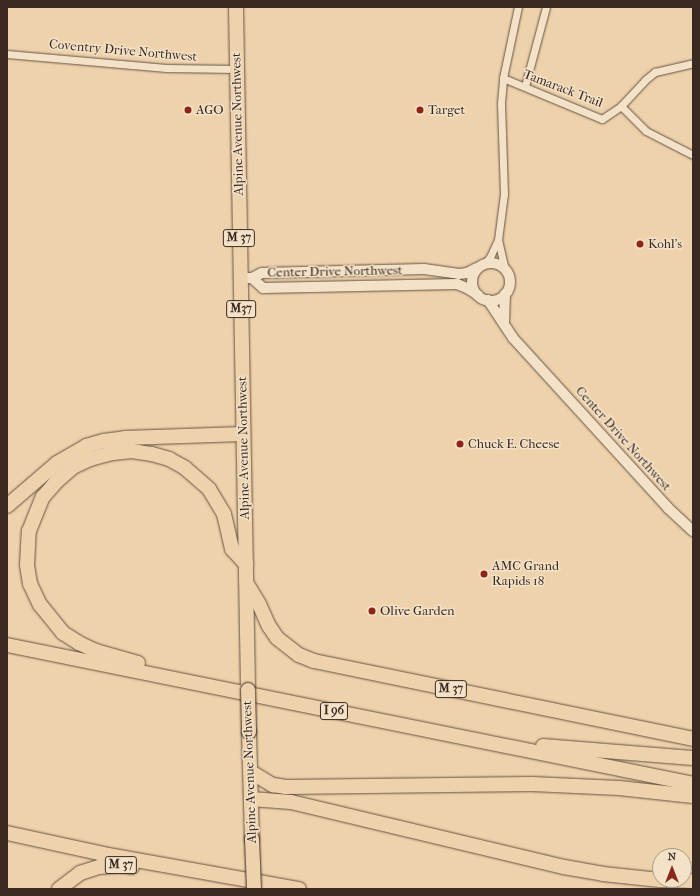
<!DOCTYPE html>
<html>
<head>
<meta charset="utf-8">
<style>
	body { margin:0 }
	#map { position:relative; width:700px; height:896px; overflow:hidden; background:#eed2ab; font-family:"IM FELL French Canon",serif }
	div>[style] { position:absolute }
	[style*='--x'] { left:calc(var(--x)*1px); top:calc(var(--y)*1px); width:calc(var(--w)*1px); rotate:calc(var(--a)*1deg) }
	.roads { filter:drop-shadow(0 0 1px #665344) drop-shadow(0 0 1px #665344) }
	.street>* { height:7px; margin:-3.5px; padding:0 3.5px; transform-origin:3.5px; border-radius:3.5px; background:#f4e2c8 }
	.secondary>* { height:10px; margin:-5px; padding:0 5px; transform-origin:5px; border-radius:5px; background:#f4e2c8 }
	.secondary>.ring { margin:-5px; padding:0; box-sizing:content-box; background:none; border:10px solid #f4e2c8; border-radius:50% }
	.highway>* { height:14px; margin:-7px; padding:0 7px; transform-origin:7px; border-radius:7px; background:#eed2ab }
	.bridges { filter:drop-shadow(0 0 1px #392921) drop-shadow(0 0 1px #392921) }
	.highway-bridge>* { height:14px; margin:-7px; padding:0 7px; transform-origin:7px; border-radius:7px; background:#eed2ab }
	.dots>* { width:11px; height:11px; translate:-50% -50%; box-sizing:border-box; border:2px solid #f4e2c8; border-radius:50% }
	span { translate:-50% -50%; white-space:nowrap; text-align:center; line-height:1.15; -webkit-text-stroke:3px #f4e2c8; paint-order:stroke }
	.shield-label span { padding:1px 3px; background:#f4e2c8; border:1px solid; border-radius:3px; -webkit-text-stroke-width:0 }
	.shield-label { font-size:12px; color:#392921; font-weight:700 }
	.street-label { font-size:13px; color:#392921 }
	.poi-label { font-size:13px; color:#392921 }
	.left { translate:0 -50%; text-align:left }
	.frame { position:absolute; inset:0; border:8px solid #392921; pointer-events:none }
	.north { position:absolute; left:652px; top:848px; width:40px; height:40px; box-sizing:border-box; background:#f4e2c8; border:1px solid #a99885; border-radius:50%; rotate:0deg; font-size:11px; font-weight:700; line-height:16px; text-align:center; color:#392921 }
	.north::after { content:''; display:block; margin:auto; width:14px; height:18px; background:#8f2418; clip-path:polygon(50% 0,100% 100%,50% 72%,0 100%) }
</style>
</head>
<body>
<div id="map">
	<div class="roads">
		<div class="street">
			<i style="--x:7;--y:54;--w:160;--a:5"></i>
			<i style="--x:166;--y:68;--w:71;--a:0.8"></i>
			<i style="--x:503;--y:78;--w:107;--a:22.5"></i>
			<i style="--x:602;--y:119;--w:23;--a:-34"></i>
			<i style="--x:621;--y:106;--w:35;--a:-47"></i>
			<i style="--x:645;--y:80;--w:13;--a:-39"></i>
			<i style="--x:655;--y:72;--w:39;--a:-13"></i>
			<i style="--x:525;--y:86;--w:82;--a:-75.1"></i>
			<i style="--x:621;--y:106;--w:35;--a:45"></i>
			<i style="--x:646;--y:131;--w:53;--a:27.1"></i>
			<i style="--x:483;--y:265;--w:11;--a:-49"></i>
			<i style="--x:490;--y:257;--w:19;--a:-65"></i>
			<i style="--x:505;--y:270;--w:31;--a:-103"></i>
			<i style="--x:498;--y:240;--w:46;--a:-82.6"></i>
			<i style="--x:504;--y:194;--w:91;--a:-91.9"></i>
			<i style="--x:501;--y:103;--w:25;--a:-85"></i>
			<i style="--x:503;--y:78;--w:73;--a:-78.1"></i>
		</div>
		<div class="secondary">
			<i class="ring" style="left:472px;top:263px;width:28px;height:28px"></i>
			<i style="--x:240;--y:278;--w:12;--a:0"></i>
			<i style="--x:252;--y:278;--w:11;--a:-27"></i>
			<i style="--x:262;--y:273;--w:162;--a:-1.4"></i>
			<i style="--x:424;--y:269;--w:35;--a:8"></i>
			<i style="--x:459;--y:274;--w:8;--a:-7"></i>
			<i style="--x:467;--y:273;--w:11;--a:-27"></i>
			<i style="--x:252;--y:278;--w:15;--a:42"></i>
			<i style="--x:263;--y:288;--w:194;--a:-1.2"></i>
			<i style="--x:457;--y:284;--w:11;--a:22"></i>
			<i style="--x:467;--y:288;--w:13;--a:32"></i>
			<i style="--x:488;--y:300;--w:45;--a:56.7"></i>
			<i style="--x:513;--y:338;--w:230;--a:47.6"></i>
			<i style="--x:668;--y:508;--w:34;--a:43"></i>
			<i style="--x:504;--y:322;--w:28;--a:-88"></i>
		</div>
		<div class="highway">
			<i style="--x:236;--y:7;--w:683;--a:88.99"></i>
			<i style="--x:7;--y:506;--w:66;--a:-40.7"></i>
			<i style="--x:57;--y:463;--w:34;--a:-30"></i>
			<i style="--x:86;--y:446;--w:19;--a:-16"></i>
			<i style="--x:104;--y:441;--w:21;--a:-8"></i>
			<i style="--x:125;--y:438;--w:118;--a:-1.9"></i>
			<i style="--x:247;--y:584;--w:23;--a:59"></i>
			<i style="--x:259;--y:604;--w:24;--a:66"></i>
			<i style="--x:269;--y:626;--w:14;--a:56"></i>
			<i style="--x:277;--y:638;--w:28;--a:38"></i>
			<i style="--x:299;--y:655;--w:16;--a:22"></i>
			<i style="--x:314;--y:661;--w:387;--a:11.6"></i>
			<i style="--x:7;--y:645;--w:700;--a:11.45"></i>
			<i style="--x:138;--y:663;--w:44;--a:-164.1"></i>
			<i style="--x:96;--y:651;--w:19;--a:-155"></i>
			<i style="--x:79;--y:643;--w:19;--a:-148"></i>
			<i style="--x:63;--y:633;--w:36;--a:-129"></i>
			<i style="--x:40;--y:605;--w:23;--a:-115"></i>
			<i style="--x:30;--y:584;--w:19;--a:-99"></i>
			<i style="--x:27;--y:565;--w:34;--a:-87"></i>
			<i style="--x:29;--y:531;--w:37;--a:-68"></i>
			<i style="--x:43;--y:497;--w:21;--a:-49"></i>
			<i style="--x:57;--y:481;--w:21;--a:-41"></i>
			<i style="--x:73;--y:467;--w:19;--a:-25"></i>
			<i style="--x:90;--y:459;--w:24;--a:-15"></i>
			<i style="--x:113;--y:453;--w:19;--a:-6"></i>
			<i style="--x:132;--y:451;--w:20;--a:9"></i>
			<i style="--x:152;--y:454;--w:18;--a:16"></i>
			<i style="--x:169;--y:459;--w:18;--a:29"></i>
			<i style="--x:185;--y:468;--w:32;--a:41"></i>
			<i style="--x:209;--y:489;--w:29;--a:59"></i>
			<i style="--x:224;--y:514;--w:36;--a:77"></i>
			<i style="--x:232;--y:549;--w:21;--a:47"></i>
			<i style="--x:249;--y:732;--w:107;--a:88.4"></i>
			<i style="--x:543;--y:746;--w:150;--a:4.6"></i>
			<i style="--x:251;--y:772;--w:26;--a:31"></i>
			<i style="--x:273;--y:785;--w:13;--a:9"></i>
			<i style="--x:286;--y:787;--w:246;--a:-0.7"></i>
			<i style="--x:532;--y:784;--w:87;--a:2.6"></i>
			<i style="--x:619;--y:788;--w:74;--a:6.2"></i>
			<i style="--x:251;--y:799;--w:40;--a:4.3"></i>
			<i style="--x:291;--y:802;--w:281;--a:13.4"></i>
			<i style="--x:564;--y:867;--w:40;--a:10"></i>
			<i style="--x:603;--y:874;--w:57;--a:6"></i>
			<i style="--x:7;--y:833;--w:103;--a:12.3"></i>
			<i style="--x:108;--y:855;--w:194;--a:10.1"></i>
			<i style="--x:662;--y:880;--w:31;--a:2"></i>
			<i style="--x:59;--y:889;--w:26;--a:-37"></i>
			<i style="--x:80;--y:873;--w:20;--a:-18"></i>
			<i style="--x:99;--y:867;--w:21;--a:-5"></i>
			<i style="--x:120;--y:865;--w:12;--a:9"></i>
		</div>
	</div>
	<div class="bridges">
		<div class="highway-bridge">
			<i style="--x:248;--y:690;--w:42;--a:88.6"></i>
			<i style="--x:252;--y:839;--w:50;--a:87.7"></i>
		</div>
	</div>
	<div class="dots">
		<i style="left:188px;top:110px;background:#8f2418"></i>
		<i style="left:420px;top:110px;background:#8f2418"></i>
		<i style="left:640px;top:244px;background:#8f2418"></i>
		<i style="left:460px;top:444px;background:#8f2418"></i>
		<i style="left:484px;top:574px;background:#8f2418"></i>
		<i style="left:372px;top:611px;background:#8f2418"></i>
	</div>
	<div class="shield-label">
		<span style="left:239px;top:238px">M 37</span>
		<span style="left:241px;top:309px">M37</span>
		<span style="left:451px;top:689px">M 37</span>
		<span style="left:334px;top:711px">I 96</span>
		<span style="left:121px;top:865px">M 37</span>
	</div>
	<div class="street-label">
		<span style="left:123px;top:51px;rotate:5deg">Coventry Drive Northwest</span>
		<span style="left:563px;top:89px;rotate:21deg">Tamarack Trail</span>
		<span style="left:238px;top:124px;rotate:-91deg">Alpine Avenue Northwest</span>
		<span style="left:335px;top:272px;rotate:-1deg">Center Drive Northwest</span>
		<span style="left:623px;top:439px;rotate:48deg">Center Drive Northwest</span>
		<span style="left:244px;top:448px;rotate:-91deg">Alpine Avenue Northwest</span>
		<span style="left:250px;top:772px;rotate:-92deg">Alpine Avenue Northwest</span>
	</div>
	<div class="poi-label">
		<span class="left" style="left:196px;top:110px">AGO</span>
		<span class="left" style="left:428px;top:110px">Target</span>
		<span class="left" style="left:648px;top:244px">Kohl's</span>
		<span class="left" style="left:468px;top:444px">Chuck E. Cheese</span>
		<span class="left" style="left:492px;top:574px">AMC Grand<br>Rapids 18</span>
		<span class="left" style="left:380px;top:611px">Olive Garden</span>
	</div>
	<div class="frame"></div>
	<div class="north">N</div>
</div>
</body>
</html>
